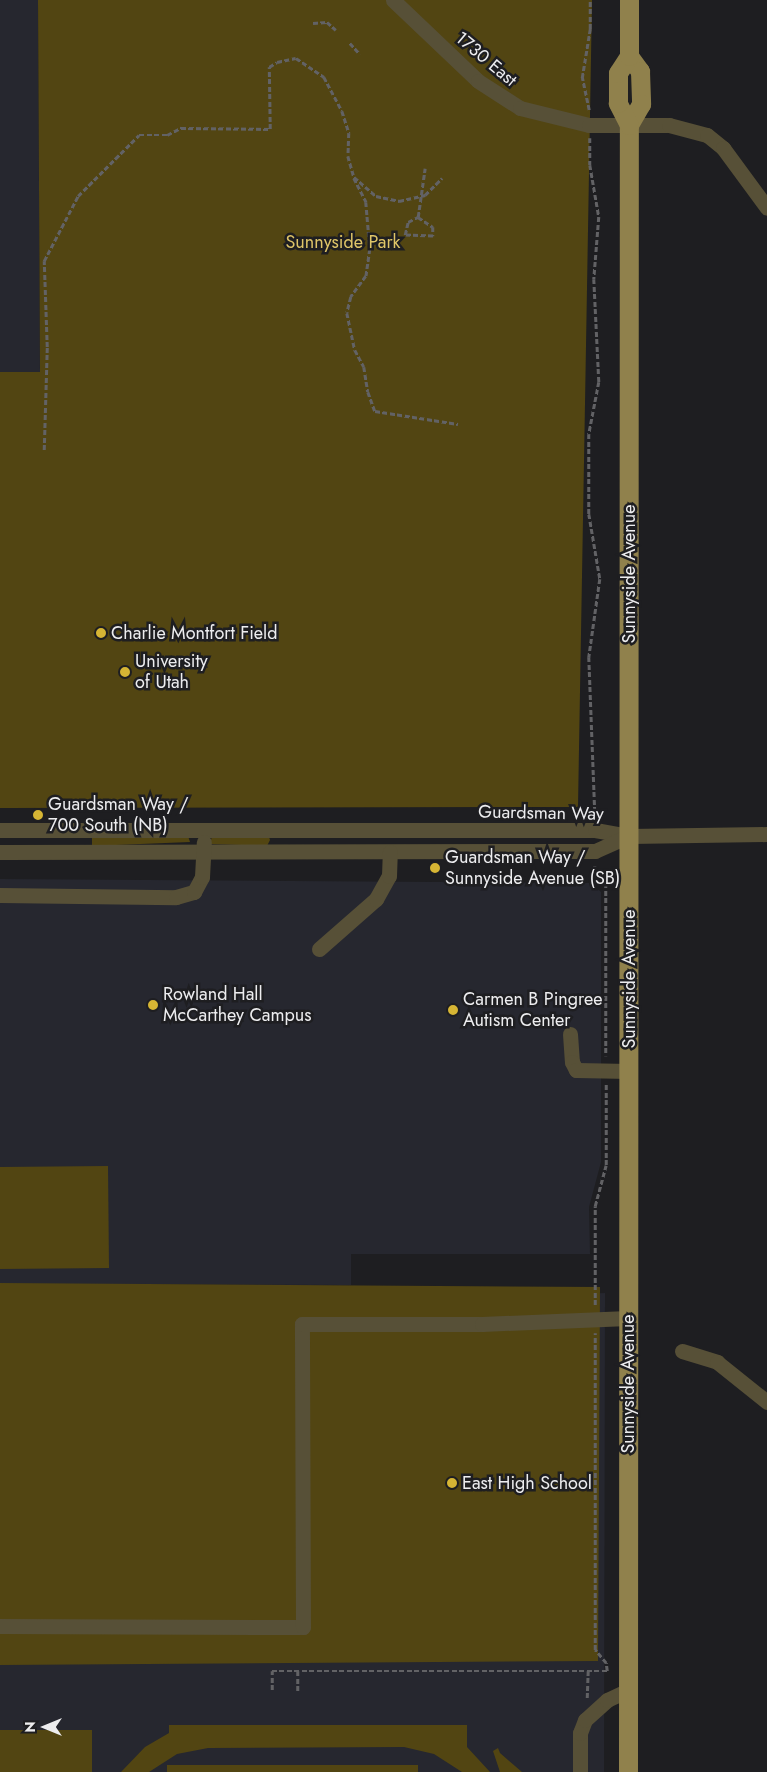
<!DOCTYPE html>
<style>
body{margin:0}
#map{position:relative;width:767px;height:1772px;overflow:hidden;background:#1e1e21;font-family:Jost,sans-serif}
div>[style]{position:absolute}
.built>*{inset:0;background:#26272f}
.green>*{inset:0;background:#524512}
.path>*{height:2.5px;margin-top:-1.25px;transform-origin:0;background:repeating-linear-gradient(90deg,#626265 0 5px,transparent 0 7.5px)}
.minor>*{height:15px;margin:-7.5px;padding:0 7.5px;transform-origin:7.5px;border-radius:7.5px;background:#575037}
.major>*{height:19px;margin:-9.5px;padding:0 9.5px;transform-origin:9.5px;border-radius:9.5px;background:#90814c}
.dots>*{width:14px;height:14px;translate:-50% -50%;box-sizing:border-box;border:2px solid #1e1e21;border-radius:50%}
span{translate:-50% -50%;white-space:nowrap;text-align:center;line-height:1.15;-webkit-text-stroke:5px #1e1e21;paint-order:stroke}
.street-label{font-size:18px;color:#ededef}
.park-label{font-size:18px;color:#dfc568}
.poi-label{font-size:18px;color:#ededef}
.left{translate:0 -50%;text-align:left}
.north{position:absolute;left:20px;top:1702px;width:50px;height:50px;-webkit-text-stroke:4px #1e1e21;paint-order:stroke;rotate:270deg;font-size:14px;font-weight:700;line-height:20px;text-align:center;color:#ededef}
.north::after{content:'';display:block;margin:auto;width:18px;height:22px;background:#ededef;clip-path:polygon(50% 0,100% 100%,50% 72%,0 100%)}
</style>
<div id="map">
<div class="built">
<i style="clip-path:polygon(0 0,38px 0,40px 372px,0 372px)"></i>
<i style="clip-path:polygon(0 879px,591px 883px,601px 892px,601px 1162px,589px 1207px,590px 1254px,351px 1254px,351px 1285px,0 1284px)"></i>
<i style="clip-path:polygon(605px 1293px,604px 1772px,0 1772px,0 1661px,299px 1305px)"></i>
</div>
<div class="green">
<i style="clip-path:polygon(38px 0,592px 0,578px 807px,0 808px,0 372px,40px 372px)"></i>
<i style="clip-path:polygon(92px 835px,188px 836px,190px 842px,92px 846px)"></i>
<i style="clip-path:polygon(212px 836px,269px 837px,270px 840px,267px 846px,210px 844px)"></i>
<i style="clip-path:polygon(108px 1166px,109px 1268px,0 1269px,0 1167px)"></i>
<i style="clip-path:polygon(0 1283px,600px 1287px,598px 1661px,0 1665px)"></i>
<i style="clip-path:polygon(169px 1725px,467px 1725px,467px 1747px,490px 1772px,462px 1772px,434px 1754px,404px 1747px,208px 1748px,177px 1754px,149px 1772px,121px 1772px,145px 1747px,169px 1733px)"></i>
<i style="clip-path:polygon(0 1730px,92px 1730px,92px 1772px,0 1772px)"></i>
<i style="clip-path:polygon(498px 1748px,500px 1753px,522px 1772px,500px 1772px,493px 1751px)"></i>
<i style="clip-path:polygon(167px 1765px,418px 1765px,418px 1772px,167px 1772px)"></i>
</div>
<div class="path">
<i style="left:313px;top:23px;width:14px;rotate:-4deg"></i>
<i style="left:327px;top:22px;width:12px;rotate:42deg"></i>
<i style="left:350px;top:43px;width:15px;rotate:48deg"></i>
<i style="left:589px;top:110px;width:33px;rotate:-102deg"></i>
<i style="left:582px;top:78px;width:50px;rotate:-80.7deg"></i>
<i style="left:590px;top:29px;width:29px;rotate:-90deg"></i>
<i style="left:590px;top:138px;width:27px;rotate:90deg"></i>
<i style="left:590px;top:165px;width:53px;rotate:80.2deg"></i>
<i style="left:599px;top:217px;width:62px;rotate:94.6deg"></i>
<i style="left:594px;top:279px;width:103px;rotate:87.2deg"></i>
<i style="left:599px;top:382px;width:53px;rotate:100.9deg"></i>
<i style="left:589px;top:434px;width:80px;rotate:90deg"></i>
<i style="left:589px;top:514px;width:66px;rotate:80.4deg"></i>
<i style="left:600px;top:579px;width:79px;rotate:98deg"></i>
<i style="left:589px;top:657px;width:159px;rotate:87.8deg"></i>
<i style="left:354px;top:178px;width:27px;rotate:63deg"></i>
<i style="left:366px;top:202px;width:47px;rotate:85.1deg"></i>
<i style="left:370px;top:249px;width:27px;rotate:98deg"></i>
<i style="left:366px;top:276px;width:26px;rotate:126deg"></i>
<i style="left:351px;top:297px;width:16px;rotate:104deg"></i>
<i style="left:347px;top:313px;width:38px;rotate:78deg"></i>
<i style="left:355px;top:350px;width:19px;rotate:62deg"></i>
<i style="left:364px;top:367px;width:25px;rotate:81deg"></i>
<i style="left:368px;top:392px;width:20px;rotate:70deg"></i>
<i style="left:375px;top:411px;width:84px;rotate:8.9deg"></i>
<i style="left:418px;top:217px;width:18px;rotate:34deg"></i>
<i style="left:433px;top:227px;width:9px;rotate:90deg"></i>
<i style="left:433px;top:236px;width:28px;rotate:-178deg"></i>
<i style="left:405px;top:235px;width:13px;rotate:-77deg"></i>
<i style="left:408px;top:222px;width:11px;rotate:-27deg"></i>
<i style="left:418px;top:217px;width:49px;rotate:-81.9deg"></i>
<i style="left:44px;top:450px;width:103px;rotate:-88.3deg"></i>
<i style="left:47px;top:347px;width:86px;rotate:-92deg"></i>
<i style="left:44px;top:261px;width:73px;rotate:-62.4deg"></i>
<i style="left:78px;top:196px;width:86px;rotate:-45deg"></i>
<i style="left:139px;top:135px;width:28px"></i>
<i style="left:167px;top:135px;width:16px;rotate:-27deg"></i>
<i style="left:181px;top:128px;width:89px;rotate:0.6deg"></i>
<i style="left:270px;top:129px;width:62px;rotate:-90.9deg"></i>
<i style="left:269px;top:67px;width:9px;rotate:-32deg"></i>
<i style="left:277px;top:62px;width:19px;rotate:-12deg"></i>
<i style="left:296px;top:58px;width:34px;rotate:34deg"></i>
<i style="left:324px;top:77px;width:38px;rotate:62deg"></i>
<i style="left:342px;top:111px;width:23px;rotate:72deg"></i>
<i style="left:349px;top:133px;width:23px;rotate:92deg"></i>
<i style="left:348px;top:156px;width:22px;rotate:74deg"></i>
<i style="left:354px;top:177px;width:29px;rotate:41deg"></i>
<i style="left:376px;top:196px;width:24px;rotate:12deg"></i>
<i style="left:399px;top:201px;width:27px;rotate:-13deg"></i>
<i style="left:425px;top:195px;width:24px;rotate:-45deg"></i>
<i style="left:595px;top:866px;width:10px;rotate:90deg"></i>
<i style="left:595px;top:876px;width:7px;rotate:8deg"></i>
<i style="left:602px;top:877px;width:7px;rotate:56deg"></i>
<i style="left:606px;top:883px;width:173px;rotate:90deg"></i>
<i style="left:595px;top:1305px;width:99px;rotate:-90deg"></i>
<i style="left:595px;top:1206px;width:42px;rotate:-75deg"></i>
<i style="left:606px;top:1165px;width:81px;rotate:-90deg"></i>
<i style="left:298px;top:1671px;width:20px;rotate:90deg"></i>
<i style="left:272px;top:1690px;width:19px;rotate:-90deg"></i>
<i style="left:272px;top:1671px;width:335px"></i>
<i style="left:607px;top:1671px;width:8px;rotate:-97deg"></i>
<i style="left:606px;top:1663px;width:17px;rotate:-130deg"></i>
<i style="left:595px;top:1650px;width:317px;rotate:-90deg"></i>
<i style="left:587px;top:1698px;width:27px;rotate:-88deg"></i>
</div>
<div class="minor">
<i style="left:393px;top:0;width:117px;rotate:43.6deg"></i>
<i style="left:478px;top:81px;width:50px;rotate:32.7deg"></i>
<i style="left:520px;top:108px;width:71px;rotate:13.8deg"></i>
<i style="left:589px;top:125px;width:80px"></i>
<i style="left:669px;top:125px;width:39px;rotate:15deg"></i>
<i style="left:707px;top:135px;width:21px;rotate:39deg"></i>
<i style="left:723px;top:148px;width:74px;rotate:53.7deg"></i>
<i style="left:0;top:830px;width:595px"></i>
<i style="left:595px;top:830px;width:35px;rotate:10deg"></i>
<i style="left:629px;top:836px;width:138px;rotate:-0.8deg"></i>
<i style="left:0;top:852px;width:595px;rotate:-0.1deg"></i>
<i style="left:595px;top:851px;width:37px;rotate:-24deg"></i>
<i style="left:0;top:895px;width:176px;rotate:0.7deg"></i>
<i style="left:176px;top:897px;width:19px;rotate:-16deg"></i>
<i style="left:194px;top:892px;width:17px;rotate:-62deg"></i>
<i style="left:202px;top:877px;width:35px;rotate:-87deg"></i>
<i style="left:319px;top:949px;width:76px;rotate:-41.3deg"></i>
<i style="left:376px;top:899px;width:26px;rotate:-61deg"></i>
<i style="left:389px;top:876px;width:24px;rotate:-88deg"></i>
<i style="left:570px;top:1034px;width:28px;rotate:86deg"></i>
<i style="left:572px;top:1062px;width:9px;rotate:63deg"></i>
<i style="left:576px;top:1070px;width:53px;rotate:1.1deg"></i>
<i style="left:682px;top:1351px;width:37px;rotate:17deg"></i>
<i style="left:717px;top:1362px;width:64px;rotate:38.7deg"></i>
<i style="left:0;top:1626px;width:303px;rotate:0.2deg"></i>
<i style="left:303px;top:1627px;width:303px;rotate:-90.2deg"></i>
<i style="left:302px;top:1324px;width:180px"></i>
<i style="left:482px;top:1324px;width:146px;rotate:-2.4deg"></i>
<i style="left:580px;top:1772px;width:39px;rotate:-90deg"></i>
<i style="left:580px;top:1733px;width:14px;rotate:-69deg"></i>
<i style="left:585px;top:1720px;width:30px;rotate:-42deg"></i>
<i style="left:607px;top:1700px;width:23px;rotate:-25deg"></i>
</div>
<div class="major">
<i style="left:629px;top:56px;width:19px;rotate:54deg"></i>
<i style="left:640px;top:71px;width:33px;rotate:88deg"></i>
<i style="left:641px;top:104px;width:24px;rotate:120deg"></i>
<i style="left:628px;top:1772px;width:1647px;rotate:-89.97deg"></i>
<i style="left:629px;top:125px;width:25px;rotate:-117deg"></i>
<i style="left:618px;top:103px;width:30px;rotate:-90deg"></i>
<i style="left:618px;top:73px;width:20px;rotate:-57deg"></i>
<i style="left:629px;top:56px;width:56px;rotate:-90deg"></i>
</div>
<div class="dots">
<i style="left:101px;top:633px;background:#d6b534"></i>
<i style="left:125px;top:672px;background:#d6b534"></i>
<i style="left:38px;top:815px;background:#d6b534"></i>
<i style="left:435px;top:868px;background:#d6b534"></i>
<i style="left:153px;top:1005px;background:#d6b534"></i>
<i style="left:453px;top:1010px;background:#d6b534"></i>
<i style="left:452px;top:1483px;background:#d6b534"></i>
</div>
<div class="street-label">
<span style="left:486px;top:59px;rotate:40deg">1730 East</span>
<span style="left:629px;top:574px;rotate:-90deg">Sunnyside Avenue</span>
<span style="left:541px;top:813px;rotate:1deg">Guardsman Way</span>
<span style="left:629px;top:979px;rotate:-90deg">Sunnyside Avenue</span>
<span style="left:628px;top:1384px;rotate:-90deg">Sunnyside Avenue</span>
</div>
<div class="park-label">
<span style="left:343px;top:242px">Sunnyside Park</span>
</div>
<div class="poi-label">
<span class="left" style="left:111px;top:633px">Charlie Montfort Field</span>
<span class="left" style="left:135px;top:672px">University<br>of Utah</span>
<span class="left" style="left:48px;top:815px">Guardsman Way /<br>700 South (NB)</span>
<span class="left" style="left:445px;top:868px">Guardsman Way /<br>Sunnyside Avenue (SB)</span>
<span class="left" style="left:163px;top:1005px">Rowland Hall<br>McCarthey Campus</span>
<span class="left" style="left:463px;top:1010px">Carmen B Pingree<br>Autism Center</span>
<span class="left" style="left:462px;top:1483px">East High School</span>
</div>
<div class="north">N</div>
</div>
